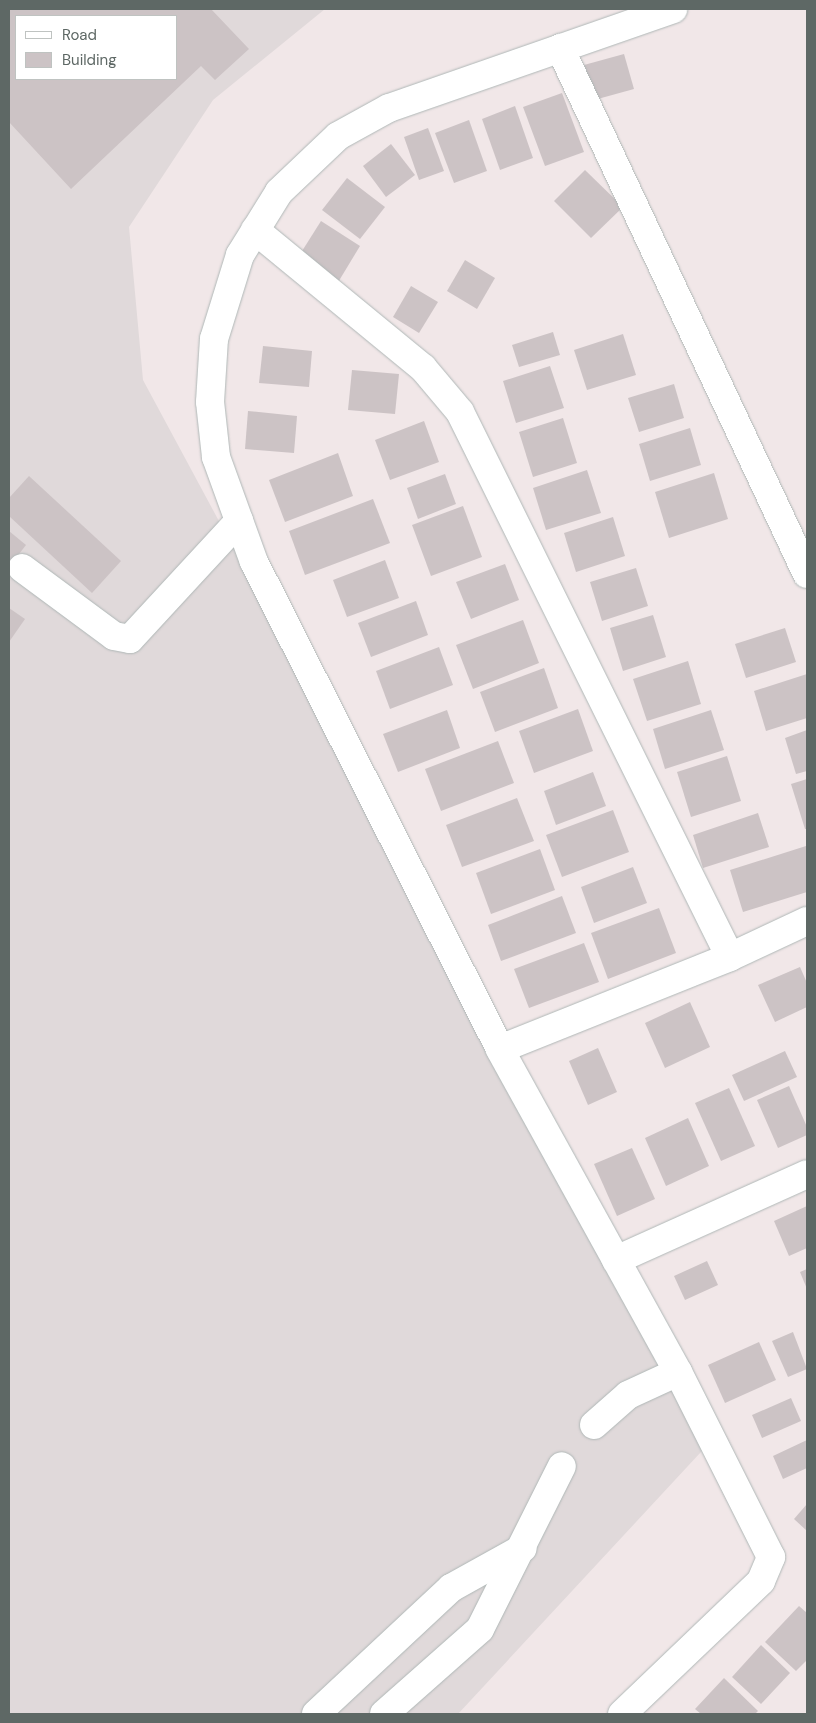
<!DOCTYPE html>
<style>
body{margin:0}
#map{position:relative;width:816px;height:1723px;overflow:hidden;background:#f1e7e8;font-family:"DM Sans",sans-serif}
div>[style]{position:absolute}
.industrial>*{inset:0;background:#e0d9da}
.building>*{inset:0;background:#ccc3c5}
.roads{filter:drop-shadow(0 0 1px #afb7b6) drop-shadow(0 0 1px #afb7b6)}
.minor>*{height:28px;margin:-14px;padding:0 14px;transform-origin:14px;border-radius:14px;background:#fff}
span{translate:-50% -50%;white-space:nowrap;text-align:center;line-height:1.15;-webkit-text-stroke:4px #fff;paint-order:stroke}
.frame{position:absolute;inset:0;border:10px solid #5e6865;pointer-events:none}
.legend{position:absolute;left:15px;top:15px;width:162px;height:65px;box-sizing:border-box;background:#fff;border:1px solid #bfc3c1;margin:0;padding:6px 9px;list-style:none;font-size:15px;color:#5e6865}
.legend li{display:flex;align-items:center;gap:10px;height:25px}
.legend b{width:25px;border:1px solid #bfc3c1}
</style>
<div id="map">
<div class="industrial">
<i style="clip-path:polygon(evenodd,9px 9px,325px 9px,213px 100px,129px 227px,143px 380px,713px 1439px,458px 1714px,9px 1714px,9px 9px,16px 16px,176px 16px,176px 79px,16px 79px,16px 16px)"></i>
</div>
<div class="building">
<i style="clip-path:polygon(evenodd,9px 9px,211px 9px,249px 49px,215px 80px,201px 66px,71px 189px,9px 122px,9px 9px,16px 16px,176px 16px,176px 79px,16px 79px,16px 16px)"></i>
<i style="clip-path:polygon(624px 54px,634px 89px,594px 100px,584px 65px)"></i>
<i style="clip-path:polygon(562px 93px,584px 152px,545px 166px,523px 107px)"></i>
<i style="clip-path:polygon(515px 106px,533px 158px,500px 170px,482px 119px)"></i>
<i style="clip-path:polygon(469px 120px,487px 171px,454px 183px,435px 133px)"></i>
<i style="clip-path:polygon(428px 128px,444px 171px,419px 180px,404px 137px)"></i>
<i style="clip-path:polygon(391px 144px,415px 175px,386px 197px,363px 166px)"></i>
<i style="clip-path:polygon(585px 170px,623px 207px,591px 238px,554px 201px)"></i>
<i style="clip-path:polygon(347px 178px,385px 207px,360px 239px,322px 210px)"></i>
<i style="clip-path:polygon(321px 221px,360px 246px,337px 284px,297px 259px)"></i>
<i style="clip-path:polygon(465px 260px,495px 278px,477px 309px,447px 291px)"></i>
<i style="clip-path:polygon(411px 286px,438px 302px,419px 333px,393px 317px)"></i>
<i style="clip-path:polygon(553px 332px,560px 355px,519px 367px,512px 345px)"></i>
<i style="clip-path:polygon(623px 334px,636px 375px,587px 390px,574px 350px)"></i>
<i style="clip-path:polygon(263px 346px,312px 351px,309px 387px,259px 383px)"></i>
<i style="clip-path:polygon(550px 366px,564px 408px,516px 423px,503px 381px)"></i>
<i style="clip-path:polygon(352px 370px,399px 374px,395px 414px,348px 410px)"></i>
<i style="clip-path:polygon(674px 384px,684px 418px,639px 432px,628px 398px)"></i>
<i style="clip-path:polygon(248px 411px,297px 416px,294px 453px,245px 449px)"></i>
<i style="clip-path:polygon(563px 418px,577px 463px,533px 477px,519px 432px)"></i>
<i style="clip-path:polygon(424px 421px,439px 462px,390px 480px,375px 440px)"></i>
<i style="clip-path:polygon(690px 428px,701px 465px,650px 481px,639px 444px)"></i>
<i style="clip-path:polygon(338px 453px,353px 496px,285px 522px,269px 480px)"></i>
<i style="clip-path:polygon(587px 470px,601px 513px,546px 530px,533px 488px)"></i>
<i style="clip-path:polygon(714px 473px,728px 519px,669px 538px,655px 492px)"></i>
<i style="clip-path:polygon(445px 474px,456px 504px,418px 519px,407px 488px)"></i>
<i style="clip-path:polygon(29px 476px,121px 561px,92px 593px,9px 516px,9px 498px)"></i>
<i style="clip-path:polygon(373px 499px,390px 543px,305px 575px,289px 531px)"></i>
<i style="clip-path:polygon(463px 506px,482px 557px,431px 576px,412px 525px)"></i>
<i style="clip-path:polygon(613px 517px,625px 556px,576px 572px,564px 533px)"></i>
<i style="clip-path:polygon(9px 531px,26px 545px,9px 567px)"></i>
<i style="clip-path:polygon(385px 560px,399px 598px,347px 617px,333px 580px)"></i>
<i style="clip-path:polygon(505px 564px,519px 600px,471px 619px,456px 582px)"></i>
<i style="clip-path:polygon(636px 568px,648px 606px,602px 621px,590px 582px)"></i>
<i style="clip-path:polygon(416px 601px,428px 635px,371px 657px,358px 623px)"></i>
<i style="clip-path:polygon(9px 608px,25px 619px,9px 642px)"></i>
<i style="clip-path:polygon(653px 615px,666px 657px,623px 671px,610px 628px)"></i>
<i style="clip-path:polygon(523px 620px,539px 663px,473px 689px,456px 645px)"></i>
<i style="clip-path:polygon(785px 628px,796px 662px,746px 678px,735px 644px)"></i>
<i style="clip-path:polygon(439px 647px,453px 685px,390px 709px,376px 671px)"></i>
<i style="clip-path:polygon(688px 661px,701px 704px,647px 721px,633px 679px)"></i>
<i style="clip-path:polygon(544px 668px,558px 708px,495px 732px,480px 692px)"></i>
<i style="clip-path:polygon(807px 674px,807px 718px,766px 731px,754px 691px)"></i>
<i style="clip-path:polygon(578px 709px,593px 751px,534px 773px,519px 731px)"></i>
<i style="clip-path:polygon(447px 710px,460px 748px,398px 772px,383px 734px)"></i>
<i style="clip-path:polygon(711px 710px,724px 750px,665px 769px,653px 729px)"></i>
<i style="clip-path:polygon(807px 730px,807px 771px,796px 774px,785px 738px)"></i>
<i style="clip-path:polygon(498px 741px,514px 783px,441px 811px,425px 769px)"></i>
<i style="clip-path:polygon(727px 756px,741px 801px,691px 817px,677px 772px)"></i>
<i style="clip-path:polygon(593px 772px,606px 806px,556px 825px,544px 791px)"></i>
<i style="clip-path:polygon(807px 779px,807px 829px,805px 829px,791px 784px)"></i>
<i style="clip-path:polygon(517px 798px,534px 841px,462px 867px,446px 825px)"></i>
<i style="clip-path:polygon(613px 810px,629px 852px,562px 877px,546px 835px)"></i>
<i style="clip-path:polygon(758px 813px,769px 847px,703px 868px,693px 835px)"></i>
<i style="clip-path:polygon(806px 846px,807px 892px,743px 912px,730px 870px)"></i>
<i style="clip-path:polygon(540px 849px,555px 890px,491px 914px,476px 873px)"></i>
<i style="clip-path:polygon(633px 867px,647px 903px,594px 923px,581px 887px)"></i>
<i style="clip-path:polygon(562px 896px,576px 933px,501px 961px,488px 925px)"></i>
<i style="clip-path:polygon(659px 908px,676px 953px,608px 979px,591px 933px)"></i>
<i style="clip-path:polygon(584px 943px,599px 982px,529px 1008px,514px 969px)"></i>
<i style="clip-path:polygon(800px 967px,807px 983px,807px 1007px,775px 1022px,758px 985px)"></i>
<i style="clip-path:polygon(690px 1002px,710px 1047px,665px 1068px,645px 1023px)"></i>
<i style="clip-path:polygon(598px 1048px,617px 1092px,588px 1105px,569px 1061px)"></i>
<i style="clip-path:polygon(785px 1051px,797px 1077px,744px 1101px,732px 1075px)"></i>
<i style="clip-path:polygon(789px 1086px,807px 1127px,807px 1135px,778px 1148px,757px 1100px)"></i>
<i style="clip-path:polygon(729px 1088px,755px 1146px,721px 1161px,695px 1103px)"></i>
<i style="clip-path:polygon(688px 1118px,709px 1166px,666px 1186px,645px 1138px)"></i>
<i style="clip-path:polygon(632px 1148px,655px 1199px,617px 1216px,594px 1164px)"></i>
<i style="clip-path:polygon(807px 1206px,807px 1248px,789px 1256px,774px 1221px)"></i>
<i style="clip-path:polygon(707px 1261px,718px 1285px,685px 1300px,674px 1276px)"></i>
<i style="clip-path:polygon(807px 1269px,807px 1289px,800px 1272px)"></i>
<i style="clip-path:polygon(793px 1332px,807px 1369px,788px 1377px,772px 1341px)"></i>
<i style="clip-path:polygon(759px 1342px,776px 1380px,725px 1403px,708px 1365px)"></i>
<i style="clip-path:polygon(791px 1398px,801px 1421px,762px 1438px,752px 1415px)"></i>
<i style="clip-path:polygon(807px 1440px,807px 1468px,783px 1479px,773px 1456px)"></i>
<i style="clip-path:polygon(807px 1504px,807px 1531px,794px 1519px)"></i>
<i style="clip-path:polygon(799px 1606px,807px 1613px,807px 1660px,796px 1671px,765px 1642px)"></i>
<i style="clip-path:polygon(761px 1645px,790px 1673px,761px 1704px,732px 1677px)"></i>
<i style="clip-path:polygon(724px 1678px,758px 1711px,755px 1714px,701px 1714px,695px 1709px)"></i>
</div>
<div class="roads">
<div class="minor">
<i style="left:560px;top:48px;width:581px;rotate:64.85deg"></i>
<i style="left:255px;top:230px;width:217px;rotate:39.4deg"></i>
<i style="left:423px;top:368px;width:57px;rotate:49.9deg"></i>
<i style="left:460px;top:412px;width:608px;rotate:63.65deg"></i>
<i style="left:22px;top:568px;width:114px;rotate:36.5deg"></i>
<i style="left:114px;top:636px;width:16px;rotate:11deg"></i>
<i style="left:130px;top:639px;width:161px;rotate:-47.3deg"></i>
<i style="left:500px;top:1049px;width:248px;rotate:-21.8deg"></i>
<i style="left:730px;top:957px;width:85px;rotate:-25.1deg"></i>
<i style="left:616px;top:1260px;width:209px;rotate:-24.2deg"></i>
<i style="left:594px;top:1425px;width:45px;rotate:-41.4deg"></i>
<i style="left:628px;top:1395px;width:55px;rotate:-24.7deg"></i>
<i style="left:316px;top:1714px;width:185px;rotate:-43deg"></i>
<i style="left:451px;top:1588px;width:82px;rotate:-29.1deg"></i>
<i style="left:384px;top:1714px;width:128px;rotate:-41.5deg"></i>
<i style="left:480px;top:1629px;width:182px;rotate:-63.3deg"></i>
<i style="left:622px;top:1714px;width:192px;rotate:-43.7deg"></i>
<i style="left:761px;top:1581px;width:26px;rotate:-67deg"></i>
<i style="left:771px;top:1557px;width:207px;rotate:-116.7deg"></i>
<i style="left:678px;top:1372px;width:369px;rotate:-118.9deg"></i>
<i style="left:500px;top:1049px;width:546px;rotate:-116.8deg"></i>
<i style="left:254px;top:562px;width:112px;rotate:-109.9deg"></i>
<i style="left:216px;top:457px;width:55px;rotate:-96.2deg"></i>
<i style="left:210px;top:402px;width:63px;rotate:-86.4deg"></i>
<i style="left:214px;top:339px;width:88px;rotate:-72.8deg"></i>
<i style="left:240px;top:255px;width:74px;rotate:-58.2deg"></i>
<i style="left:279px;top:192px;width:81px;rotate:-43.5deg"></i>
<i style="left:338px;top:136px;width:58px;rotate:-28.8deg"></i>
<i style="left:389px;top:108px;width:301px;rotate:-19.2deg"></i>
</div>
</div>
<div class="frame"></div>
<ul class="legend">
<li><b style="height:6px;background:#fff"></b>Road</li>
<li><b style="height:14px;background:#ccc3c5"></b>Building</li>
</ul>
</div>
